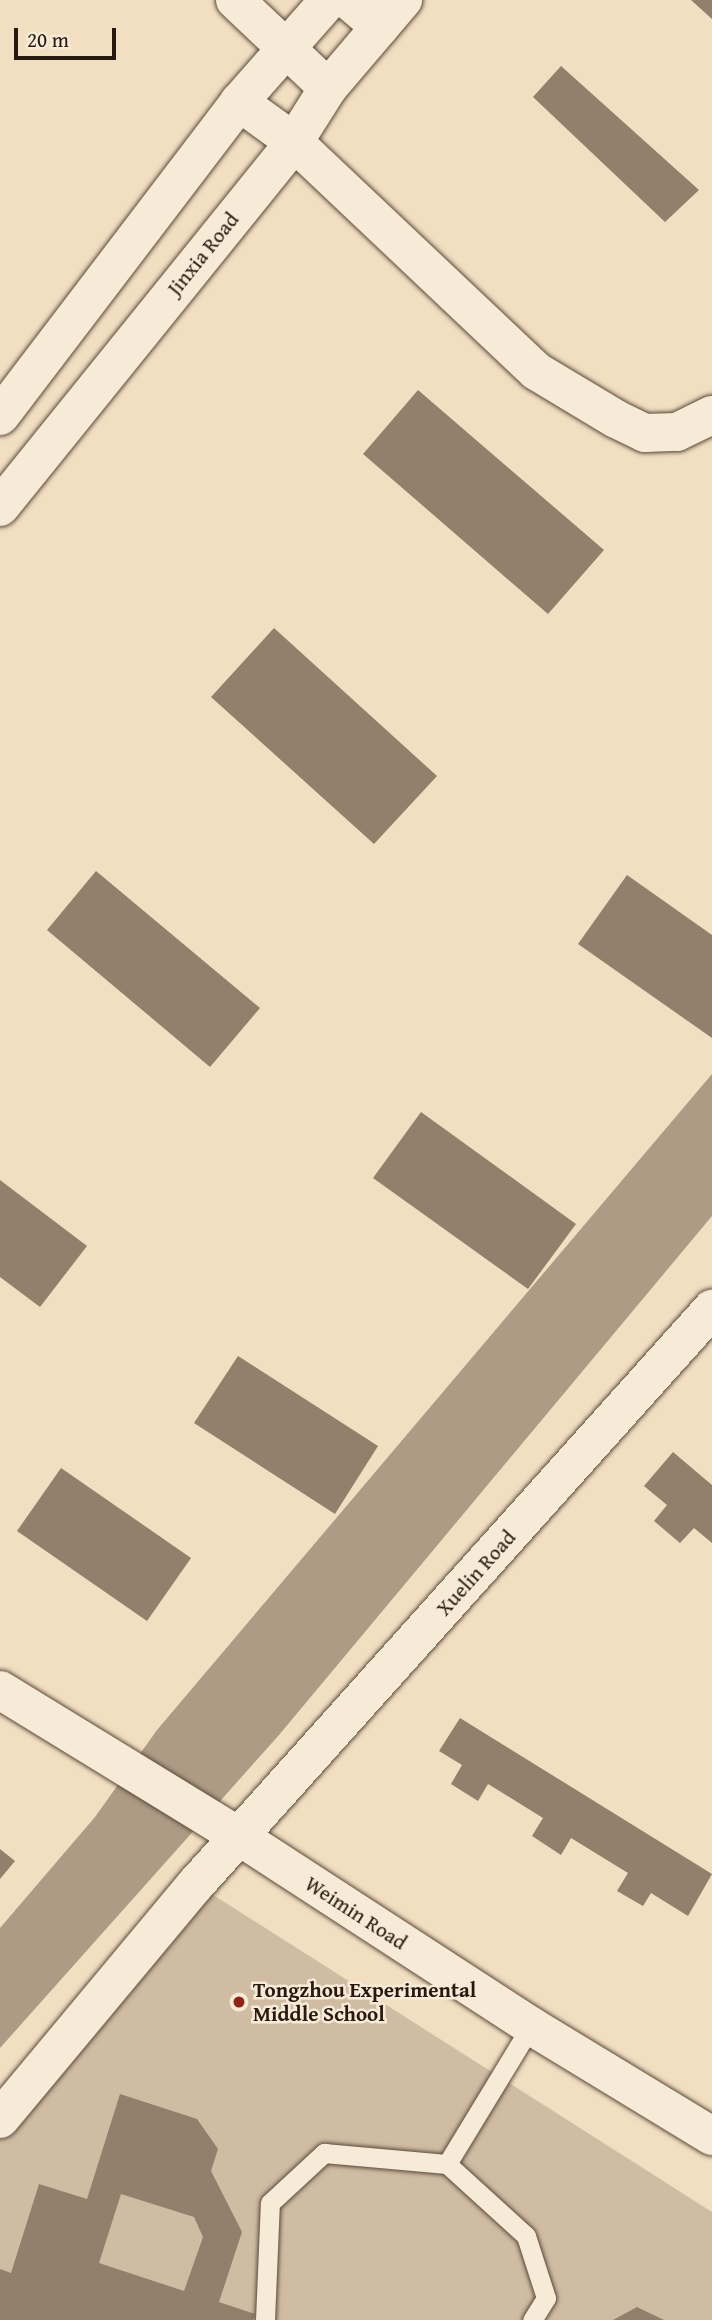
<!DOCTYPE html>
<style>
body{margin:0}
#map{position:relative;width:712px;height:2320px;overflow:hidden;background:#f2dec1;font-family:"Gentium Book Plus",serif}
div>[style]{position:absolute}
.green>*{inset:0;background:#d0bca3}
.water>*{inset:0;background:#ae9b85}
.building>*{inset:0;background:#927f6c}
.roads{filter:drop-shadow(0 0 2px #5b4a3c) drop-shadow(0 0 2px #5b4a3c)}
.service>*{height:19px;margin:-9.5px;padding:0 9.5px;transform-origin:9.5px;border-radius:9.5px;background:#f7ead7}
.minor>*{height:38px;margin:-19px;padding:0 19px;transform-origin:19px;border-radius:19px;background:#f7ead7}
.tertiary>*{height:38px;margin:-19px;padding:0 19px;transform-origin:19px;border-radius:19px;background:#f7ead7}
.secondary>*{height:38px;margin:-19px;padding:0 19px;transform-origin:19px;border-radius:19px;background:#f7ead7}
.dots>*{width:19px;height:19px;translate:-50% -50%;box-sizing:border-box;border:4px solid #f7ead7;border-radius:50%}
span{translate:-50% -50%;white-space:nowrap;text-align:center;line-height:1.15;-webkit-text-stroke:5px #f7ead7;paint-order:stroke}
.street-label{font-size:21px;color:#291810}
.poi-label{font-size:21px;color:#291810;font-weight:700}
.left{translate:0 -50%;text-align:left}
.scale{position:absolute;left:14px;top:28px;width:102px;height:32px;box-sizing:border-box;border:4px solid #291810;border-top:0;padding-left:9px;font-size:21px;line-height:24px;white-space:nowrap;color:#291810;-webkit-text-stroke:5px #f7ead7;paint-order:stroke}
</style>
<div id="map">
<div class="green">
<i style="clip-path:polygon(196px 1884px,712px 2212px,712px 2320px,0 2320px,0 2119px)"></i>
</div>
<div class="water">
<i style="clip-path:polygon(712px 1074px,712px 1216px,279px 1735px,0 2048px,0 1928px,95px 1817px,157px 1730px)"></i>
</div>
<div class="building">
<i style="clip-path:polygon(691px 0,712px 0,712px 19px)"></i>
<i style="clip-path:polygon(561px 66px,699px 190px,665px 222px,533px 97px)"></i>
<i style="clip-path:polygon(418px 390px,604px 550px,548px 614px,363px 454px)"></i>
<i style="clip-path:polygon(274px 628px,437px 776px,374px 844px,211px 697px)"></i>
<i style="clip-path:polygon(96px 871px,260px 1008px,210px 1067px,47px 930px)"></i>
<i style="clip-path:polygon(627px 875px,712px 935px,712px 1038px,578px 944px)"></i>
<i style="clip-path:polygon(421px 1112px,576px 1224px,528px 1289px,373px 1178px)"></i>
<i style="clip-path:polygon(0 1180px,87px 1246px,40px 1307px,0 1277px)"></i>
<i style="clip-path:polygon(238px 1356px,378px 1446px,335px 1514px,194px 1423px)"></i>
<i style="clip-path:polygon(673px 1452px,712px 1485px,712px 1543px,694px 1528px,680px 1543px,654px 1521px,667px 1505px,644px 1486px)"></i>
<i style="clip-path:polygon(61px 1468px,191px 1558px,147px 1621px,17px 1531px)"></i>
<i style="clip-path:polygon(460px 1718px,712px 1874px,688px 1916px,651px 1893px,643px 1906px,617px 1891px,628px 1873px,571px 1838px,561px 1855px,532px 1836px,543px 1818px,488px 1784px,478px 1801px,451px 1784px,462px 1765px,439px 1751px)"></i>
<i style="clip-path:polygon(0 1849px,15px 1861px,0 1879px)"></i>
<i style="clip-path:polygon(evenodd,120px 2094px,197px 2119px,218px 2149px,211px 2171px,242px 2232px,219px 2302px,255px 2314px,253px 2320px,0 2320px,0 2269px,11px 2273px,39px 2184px,87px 2199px,120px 2094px,121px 2194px,194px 2217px,203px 2237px,184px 2291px,99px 2263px,121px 2194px)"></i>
<i style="clip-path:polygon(637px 2307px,664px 2320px,613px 2320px)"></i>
</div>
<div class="roads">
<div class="service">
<i style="left:447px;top:2164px;width:162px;rotate:-58.7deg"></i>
<i style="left:265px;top:2320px;width:117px;rotate:-87.6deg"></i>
<i style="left:270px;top:2203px;width:74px;rotate:-42.8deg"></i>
<i style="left:324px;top:2153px;width:123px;rotate:5.1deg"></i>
<i style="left:447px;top:2164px;width:107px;rotate:42.3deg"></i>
<i style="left:526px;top:2236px;width:65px;rotate:72.1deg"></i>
<i style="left:546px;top:2298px;width:26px;rotate:122deg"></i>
</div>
<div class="minor">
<i style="left:239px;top:102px;width:68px;rotate:36deg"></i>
<i style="left:294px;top:142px;width:333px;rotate:43.4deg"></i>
<i style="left:536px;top:371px;width:93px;rotate:31deg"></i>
<i style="left:616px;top:419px;width:32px;rotate:26deg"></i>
<i style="left:645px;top:433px;width:32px;rotate:-2deg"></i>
<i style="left:677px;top:432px;width:39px;rotate:-26deg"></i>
<i style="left:0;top:2119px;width:306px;rotate:-50.2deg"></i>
<i style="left:196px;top:1884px;width:773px;rotate:-48.1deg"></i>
</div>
<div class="tertiary">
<i style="left:235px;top:0;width:128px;rotate:43.4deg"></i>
<i style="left:348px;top:0;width:42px;rotate:40.2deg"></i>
<i style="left:0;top:1690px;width:281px;rotate:31.5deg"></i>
<i style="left:240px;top:1837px;width:347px;rotate:33deg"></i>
<i style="left:531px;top:2026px;width:212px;rotate:31.3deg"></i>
</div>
<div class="secondary">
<i style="left:0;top:416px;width:395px;rotate:-52.7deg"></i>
<i style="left:239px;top:102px;width:136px;rotate:-48.6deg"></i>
<i style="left:0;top:507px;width:469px;rotate:-51.1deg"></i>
<i style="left:294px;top:142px;width:64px;rotate:-57.8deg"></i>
<i style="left:328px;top:88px;width:116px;rotate:-49.6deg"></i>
</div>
</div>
<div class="dots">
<i style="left:239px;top:2002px;background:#8f2418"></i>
</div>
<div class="street-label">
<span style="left:203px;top:254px;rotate:-51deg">Jinxia Road</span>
<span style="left:476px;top:1573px;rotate:-48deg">Xuelin Road</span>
<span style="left:356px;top:1913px;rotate:33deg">Weimin Road</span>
</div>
<div class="poi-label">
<span class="left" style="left:253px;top:2002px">Tongzhou Experimental<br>Middle School</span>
</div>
<div class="scale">20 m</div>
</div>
